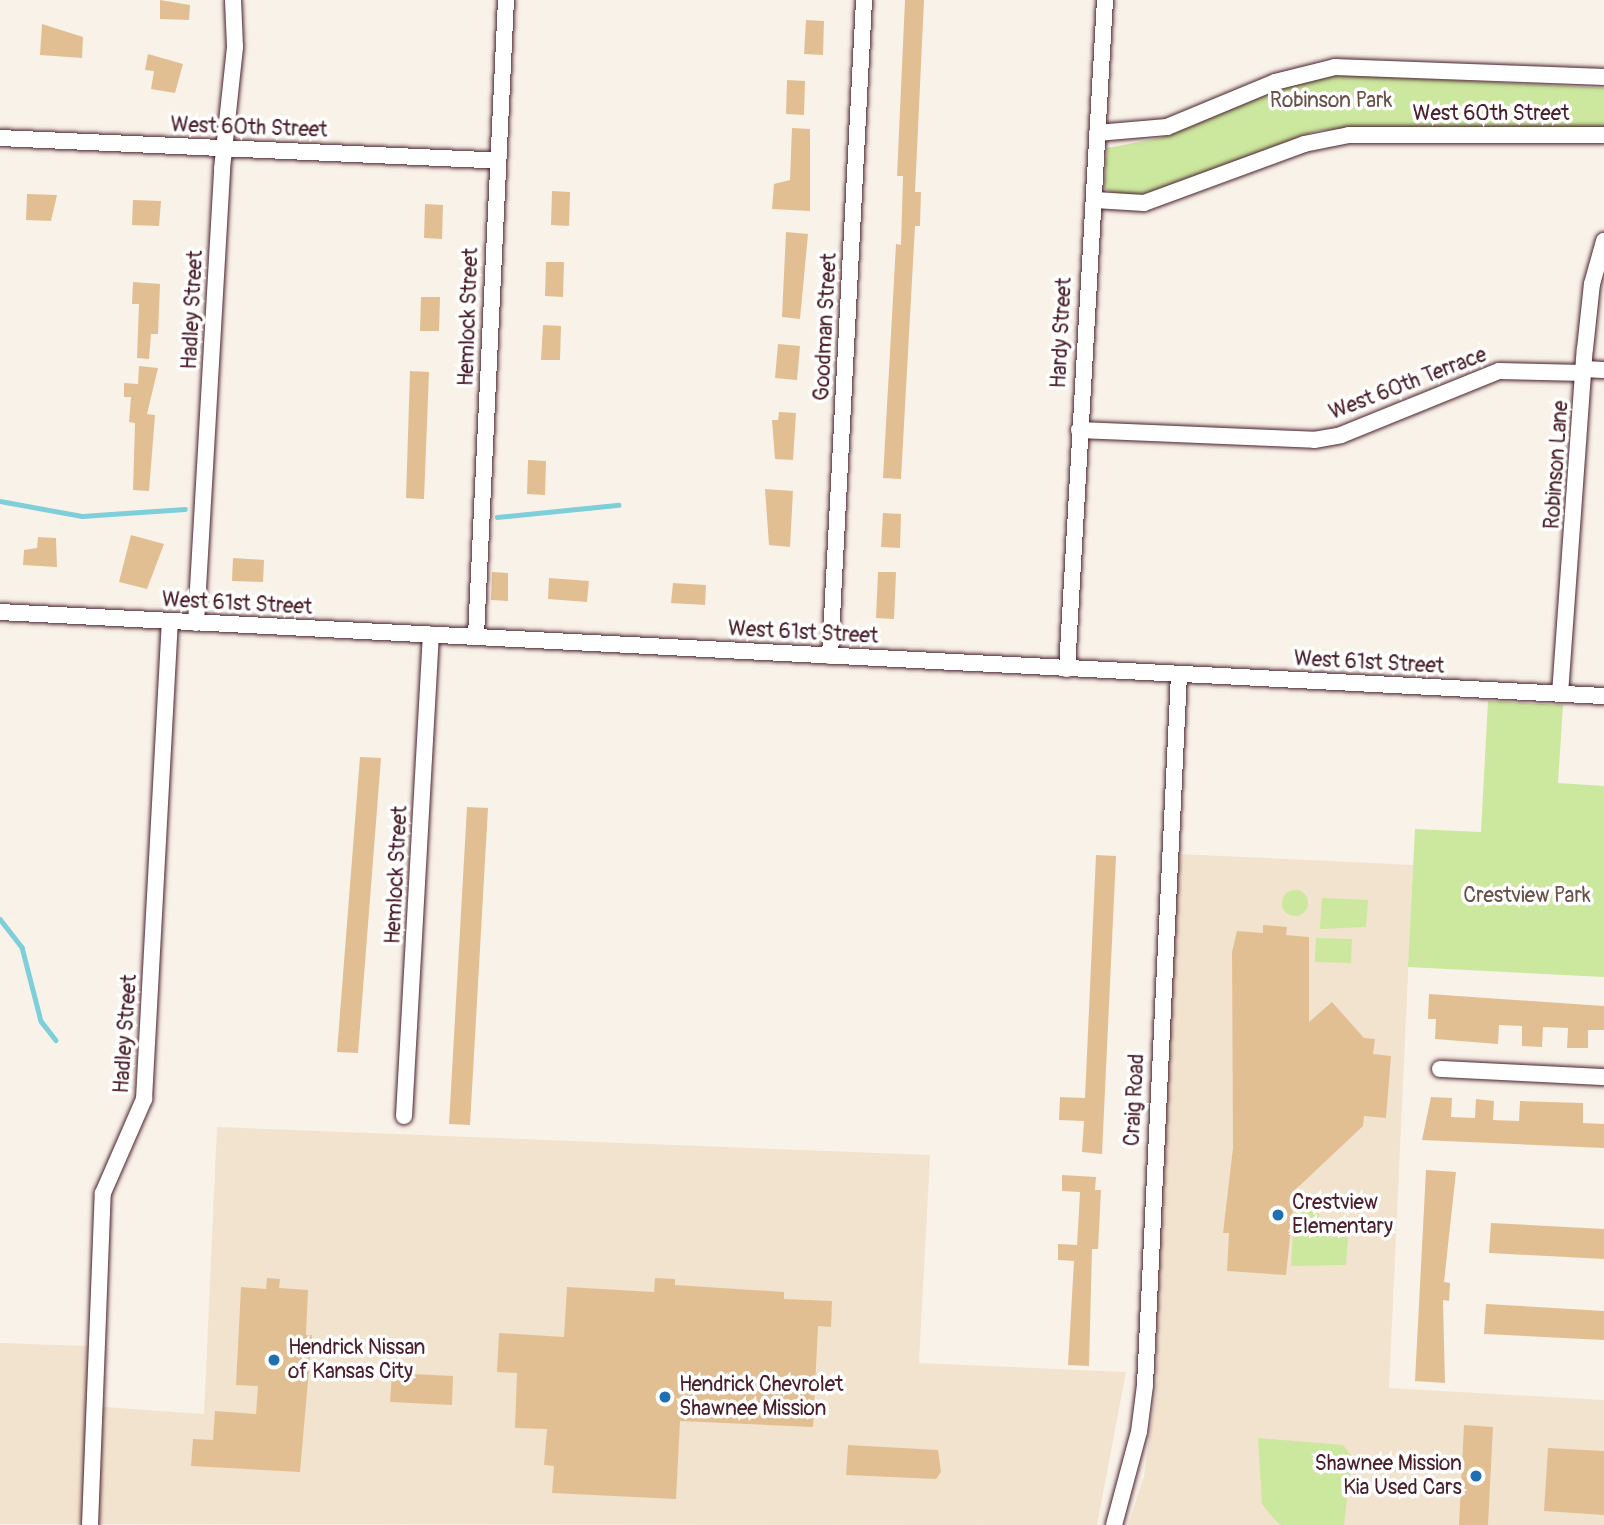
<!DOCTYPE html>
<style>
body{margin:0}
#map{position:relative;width:1604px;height:1525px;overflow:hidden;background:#f9f2e9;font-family:Pangolin,sans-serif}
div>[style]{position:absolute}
.built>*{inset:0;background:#f2e3cf}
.green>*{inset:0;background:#cce79e}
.round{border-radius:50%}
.stream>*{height:4.5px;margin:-2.25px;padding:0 2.25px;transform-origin:2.25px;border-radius:2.25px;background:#7fcfdb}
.building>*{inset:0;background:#e2bf93}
.roads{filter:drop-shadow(0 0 2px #4a1f2b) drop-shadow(0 0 2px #4a1f2b)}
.minor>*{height:16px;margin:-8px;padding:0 8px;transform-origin:8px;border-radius:8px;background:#fff}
.dots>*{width:19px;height:19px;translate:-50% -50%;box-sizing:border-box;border:4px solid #fff;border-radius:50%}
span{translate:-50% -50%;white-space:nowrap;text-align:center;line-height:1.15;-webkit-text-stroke:7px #fff;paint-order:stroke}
.park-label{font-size:21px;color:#6a5148}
.street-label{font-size:21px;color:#4a1f2b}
.poi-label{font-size:21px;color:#4a1f2b}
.left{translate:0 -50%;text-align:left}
.right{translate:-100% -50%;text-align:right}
</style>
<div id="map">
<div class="built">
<i style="clip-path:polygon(1179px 854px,1413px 865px,1389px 1388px,1604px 1400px,1604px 1525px,1128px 1525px,1144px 1476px,1157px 1384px,1157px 1270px)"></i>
<i style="clip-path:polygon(217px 1127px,930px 1155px,919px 1363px,1126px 1372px,1097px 1525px,0 1524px,0 1343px,89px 1346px,90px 1406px,204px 1414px)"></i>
</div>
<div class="green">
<i style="clip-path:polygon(1333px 74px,1604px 88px,1604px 127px,1318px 130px,1148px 193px,1119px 196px,1104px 188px,1107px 148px,1160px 138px,1307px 78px)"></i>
<i style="clip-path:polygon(1488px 701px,1563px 705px,1558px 783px,1604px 786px,1604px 977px,1408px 967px,1415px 829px,1481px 832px)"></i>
<i class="round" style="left:1282px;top:890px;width:26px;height:26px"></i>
<i style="clip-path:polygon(1322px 898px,1368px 900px,1366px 927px,1320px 929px)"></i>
<i style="clip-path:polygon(1316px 938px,1352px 939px,1351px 963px,1315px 962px)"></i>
<i style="clip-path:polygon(1295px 1198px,1318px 1200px,1320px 1236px,1348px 1237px,1346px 1265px,1291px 1266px)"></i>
<i style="clip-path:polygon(1258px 1438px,1343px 1445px,1352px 1457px,1344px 1525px,1281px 1525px,1274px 1519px,1262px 1504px)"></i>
</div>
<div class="stream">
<i style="left:0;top:501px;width:83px;rotate:10.4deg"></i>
<i style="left:82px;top:516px;width:103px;rotate:-3.9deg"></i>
<i style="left:497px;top:517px;width:122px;rotate:-5.7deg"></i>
<i style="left:0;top:919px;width:36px;rotate:52deg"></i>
<i style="left:22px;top:947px;width:76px;rotate:75.6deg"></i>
<i style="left:41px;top:1021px;width:24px;rotate:52deg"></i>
</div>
<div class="building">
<i style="clip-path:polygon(160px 0,190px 5px,189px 20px,160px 19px)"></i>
<i style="clip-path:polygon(905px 0,924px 0,915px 192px,921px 192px,920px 226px,915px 226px,901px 479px,883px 478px,896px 244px,901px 245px,903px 176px,897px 176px)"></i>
<i style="clip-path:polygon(806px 20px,824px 21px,823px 55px,804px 54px)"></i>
<i style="clip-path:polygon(42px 24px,83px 37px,82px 58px,40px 55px)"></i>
<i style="clip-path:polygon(148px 54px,183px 64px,175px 93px,151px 89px,154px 71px,145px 70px)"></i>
<i style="clip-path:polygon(787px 80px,805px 81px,804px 115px,786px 114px)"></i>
<i style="clip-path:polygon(792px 128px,810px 129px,810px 211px,772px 209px,774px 184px,790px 180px)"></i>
<i style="clip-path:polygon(552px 191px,570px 192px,569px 226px,551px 225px)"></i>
<i style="clip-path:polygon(27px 194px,57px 195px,51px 221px,26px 220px)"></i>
<i style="clip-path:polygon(133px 200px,161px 201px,159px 226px,132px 225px)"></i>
<i style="clip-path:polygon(425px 204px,443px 205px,442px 239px,424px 238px)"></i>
<i style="clip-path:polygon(786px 232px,808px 234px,800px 319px,782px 317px)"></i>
<i style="clip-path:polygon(546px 262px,564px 262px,563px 297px,545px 296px)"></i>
<i style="clip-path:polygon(133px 282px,160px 284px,158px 334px,151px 334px,149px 359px,137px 358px,139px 304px,132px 304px)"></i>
<i style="clip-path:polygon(421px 297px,440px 297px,439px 331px,420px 331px)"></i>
<i style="clip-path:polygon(543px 325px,561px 326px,560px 360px,541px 360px)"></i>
<i style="clip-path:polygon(778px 344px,800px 346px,797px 380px,775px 378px)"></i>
<i style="clip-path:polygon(139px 366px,158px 368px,147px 414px,155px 415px,149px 491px,133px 490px,135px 423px,129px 422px,131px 397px,124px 397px,124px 383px,138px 384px)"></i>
<i style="clip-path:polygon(410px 371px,429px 372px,424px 499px,406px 498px)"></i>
<i style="clip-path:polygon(779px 412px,796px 413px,793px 460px,775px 459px,772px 420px,778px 420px)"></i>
<i style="clip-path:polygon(528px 460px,546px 461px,545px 495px,527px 494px)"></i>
<i style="clip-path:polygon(765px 489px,793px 491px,790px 547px,769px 545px)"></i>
<i style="clip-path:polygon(883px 513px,901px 514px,900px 548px,881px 547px)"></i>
<i style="clip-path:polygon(131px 535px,164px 544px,147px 589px,119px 582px)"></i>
<i style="clip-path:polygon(38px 537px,56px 538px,57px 567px,23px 565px,24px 550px,37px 548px)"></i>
<i style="clip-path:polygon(233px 558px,264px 560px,263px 582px,232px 581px)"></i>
<i style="clip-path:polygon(492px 572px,508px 573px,508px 601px,491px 600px)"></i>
<i style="clip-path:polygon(878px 572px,896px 572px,894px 619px,876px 618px)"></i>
<i style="clip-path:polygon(549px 578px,589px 581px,587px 602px,548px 599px)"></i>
<i style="clip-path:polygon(673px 583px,706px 585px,705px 605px,671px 603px)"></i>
<i style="clip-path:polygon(360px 757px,381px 758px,358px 1053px,337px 1052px)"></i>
<i style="clip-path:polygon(467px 807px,488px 808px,470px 1125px,449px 1124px)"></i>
<i style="clip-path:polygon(1096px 855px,1116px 856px,1102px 1154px,1082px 1152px,1084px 1121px,1059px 1120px,1060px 1097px,1085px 1098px)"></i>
<i style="clip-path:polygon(1263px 925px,1287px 927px,1286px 935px,1309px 937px,1309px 1022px,1332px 1002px,1364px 1038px,1375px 1039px,1373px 1054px,1391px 1056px,1386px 1118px,1364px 1116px,1363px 1126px,1295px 1190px,1286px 1275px,1227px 1271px,1229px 1233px,1223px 1233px,1233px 1148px,1232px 952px,1237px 931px,1263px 933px)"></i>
<i style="clip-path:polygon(1429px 994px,1604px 1006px,1604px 1030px,1588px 1030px,1588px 1048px,1567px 1048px,1568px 1028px,1543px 1027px,1542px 1047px,1522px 1046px,1522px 1026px,1499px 1025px,1498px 1044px,1435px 1039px,1436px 1019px,1428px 1019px)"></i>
<i style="clip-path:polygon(1431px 1097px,1452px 1098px,1451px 1117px,1475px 1118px,1476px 1099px,1494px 1101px,1493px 1120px,1519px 1121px,1520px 1101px,1583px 1103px,1583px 1123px,1604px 1124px,1604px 1148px,1422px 1140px)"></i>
<i style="clip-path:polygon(1426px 1170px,1456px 1172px,1444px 1282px,1450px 1283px,1449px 1301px,1443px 1300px,1445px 1383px,1415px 1381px)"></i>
<i style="clip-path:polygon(1062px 1175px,1096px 1177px,1095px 1190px,1101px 1190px,1098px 1249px,1092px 1249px,1089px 1366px,1068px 1365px,1074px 1261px,1058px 1260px,1058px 1244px,1077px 1245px,1080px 1192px,1062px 1191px)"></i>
<i style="clip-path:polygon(1491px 1223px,1604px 1229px,1604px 1259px,1489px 1253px)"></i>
<i style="clip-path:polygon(267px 1278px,280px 1279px,279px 1288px,308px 1290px,306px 1335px,312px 1335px,300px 1472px,191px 1466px,193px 1439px,213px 1440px,215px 1411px,256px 1414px,258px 1386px,236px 1385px,241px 1287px,266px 1289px)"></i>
<i style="clip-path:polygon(655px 1278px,675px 1279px,675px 1285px,784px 1292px,784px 1299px,832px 1301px,831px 1327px,818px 1326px,813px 1427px,680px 1421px,676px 1499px,552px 1493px,554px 1466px,544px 1465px,547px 1429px,515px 1428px,517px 1373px,497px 1372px,499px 1333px,564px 1337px,567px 1287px,654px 1292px)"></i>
<i style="clip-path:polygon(1486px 1304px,1604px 1311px,1604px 1340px,1484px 1334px)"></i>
<i style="clip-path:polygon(392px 1373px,453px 1376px,452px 1405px,390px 1402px)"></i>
<i style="clip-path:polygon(1464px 1425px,1493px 1427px,1488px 1525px,1459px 1525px)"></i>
<i style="clip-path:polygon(848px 1445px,938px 1450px,941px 1472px,936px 1479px,846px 1475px)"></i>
<i style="clip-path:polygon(1548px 1448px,1604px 1451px,1604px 1515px,1544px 1511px)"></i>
</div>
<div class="roads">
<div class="minor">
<i style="left:1097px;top:133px;width:70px;rotate:-4.9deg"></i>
<i style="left:1167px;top:127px;width:117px;rotate:-22.6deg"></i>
<i style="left:1275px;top:82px;width:62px;rotate:-14deg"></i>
<i style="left:1335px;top:67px;width:269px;rotate:2.1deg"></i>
<i style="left:0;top:138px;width:498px;rotate:2.6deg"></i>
<i style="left:1095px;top:200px;width:49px;rotate:3.5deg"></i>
<i style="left:1144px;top:203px;width:171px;rotate:-20.2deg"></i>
<i style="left:1304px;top:144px;width:46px;rotate:-11.3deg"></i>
<i style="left:1349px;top:135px;width:255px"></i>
<i style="left:1584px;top:369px;width:20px;rotate:3deg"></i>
<i style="left:1079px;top:430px;width:235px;rotate:2.4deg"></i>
<i style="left:1314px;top:440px;width:27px;rotate:-10deg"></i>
<i style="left:1341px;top:435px;width:170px;rotate:-22.1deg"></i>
<i style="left:1499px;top:371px;width:85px;rotate:1.3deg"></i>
<i style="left:0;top:612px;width:1606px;rotate:3deg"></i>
<i style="left:196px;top:623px;width:455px;rotate:-86.7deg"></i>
<i style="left:222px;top:169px;width:123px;rotate:-83.9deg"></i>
<i style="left:235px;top:47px;width:47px;rotate:-92.4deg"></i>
<i style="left:476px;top:636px;width:637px;rotate:-87.3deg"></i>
<i style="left:830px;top:656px;width:657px;rotate:-87.03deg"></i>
<i style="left:1067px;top:669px;width:670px;rotate:-86.75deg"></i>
<i style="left:1560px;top:694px;width:346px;rotate:-85.9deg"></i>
<i style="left:1585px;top:349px;width:65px;rotate:-83.9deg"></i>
<i style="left:1592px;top:284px;width:45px;rotate:-74.4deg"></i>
<i style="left:1440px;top:1069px;width:164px;rotate:2.8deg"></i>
<i style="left:404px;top:1116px;width:482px;rotate:-86.8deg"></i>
<i style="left:90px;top:1525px;width:332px;rotate:-87.8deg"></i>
<i style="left:103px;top:1193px;width:103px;rotate:-66.4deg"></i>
<i style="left:144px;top:1099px;width:478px;rotate:-86.9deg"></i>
<i style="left:1114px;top:1525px;width:96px;rotate:-75deg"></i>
<i style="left:1139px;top:1432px;width:47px;rotate:-82.7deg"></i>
<i style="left:1145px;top:1385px;width:712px;rotate:-87.26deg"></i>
</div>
</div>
<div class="dots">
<i style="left:1278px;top:1215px;background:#1f6fb2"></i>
<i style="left:274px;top:1360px;background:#1f6fb2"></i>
<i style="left:665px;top:1397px;background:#1f6fb2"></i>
<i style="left:1476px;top:1476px;background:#1f6fb2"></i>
</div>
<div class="park-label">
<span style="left:1331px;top:101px">Robinson Park</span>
<span style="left:1527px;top:896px">Crestview Park</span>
</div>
<div class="street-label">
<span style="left:1491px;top:114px">West 60th Street</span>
<span style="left:249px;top:128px;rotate:2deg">West 60th Street</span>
<span style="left:193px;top:310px;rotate:-87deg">Hadley Street</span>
<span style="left:469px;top:317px;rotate:-88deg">Hemlock Street</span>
<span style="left:826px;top:327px;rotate:-87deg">Goodman Street</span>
<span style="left:1062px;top:333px;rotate:-87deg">Hardy Street</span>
<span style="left:1408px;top:384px;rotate:-21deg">West 60th Terrace</span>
<span style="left:1557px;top:465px;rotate:-86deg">Robinson Lane</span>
<span style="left:237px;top:604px;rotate:3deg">West 61st Street</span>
<span style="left:803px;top:633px;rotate:3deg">West 61st Street</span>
<span style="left:1369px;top:663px;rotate:3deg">West 61st Street</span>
<span style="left:397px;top:875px;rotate:-87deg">Hemlock Street</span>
<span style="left:126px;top:1034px;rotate:-86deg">Hadley Street</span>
<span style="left:1135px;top:1100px;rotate:-87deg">Craig Road</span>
</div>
<div class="poi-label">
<span class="left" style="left:1292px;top:1215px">Crestview<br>Elementary</span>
<span class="left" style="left:288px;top:1360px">Hendrick Nissan<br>of Kansas City</span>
<span class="left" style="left:679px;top:1397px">Hendrick Chevrolet<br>Shawnee Mission</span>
<span class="right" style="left:1462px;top:1476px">Shawnee Mission<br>Kia Used Cars</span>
</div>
</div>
